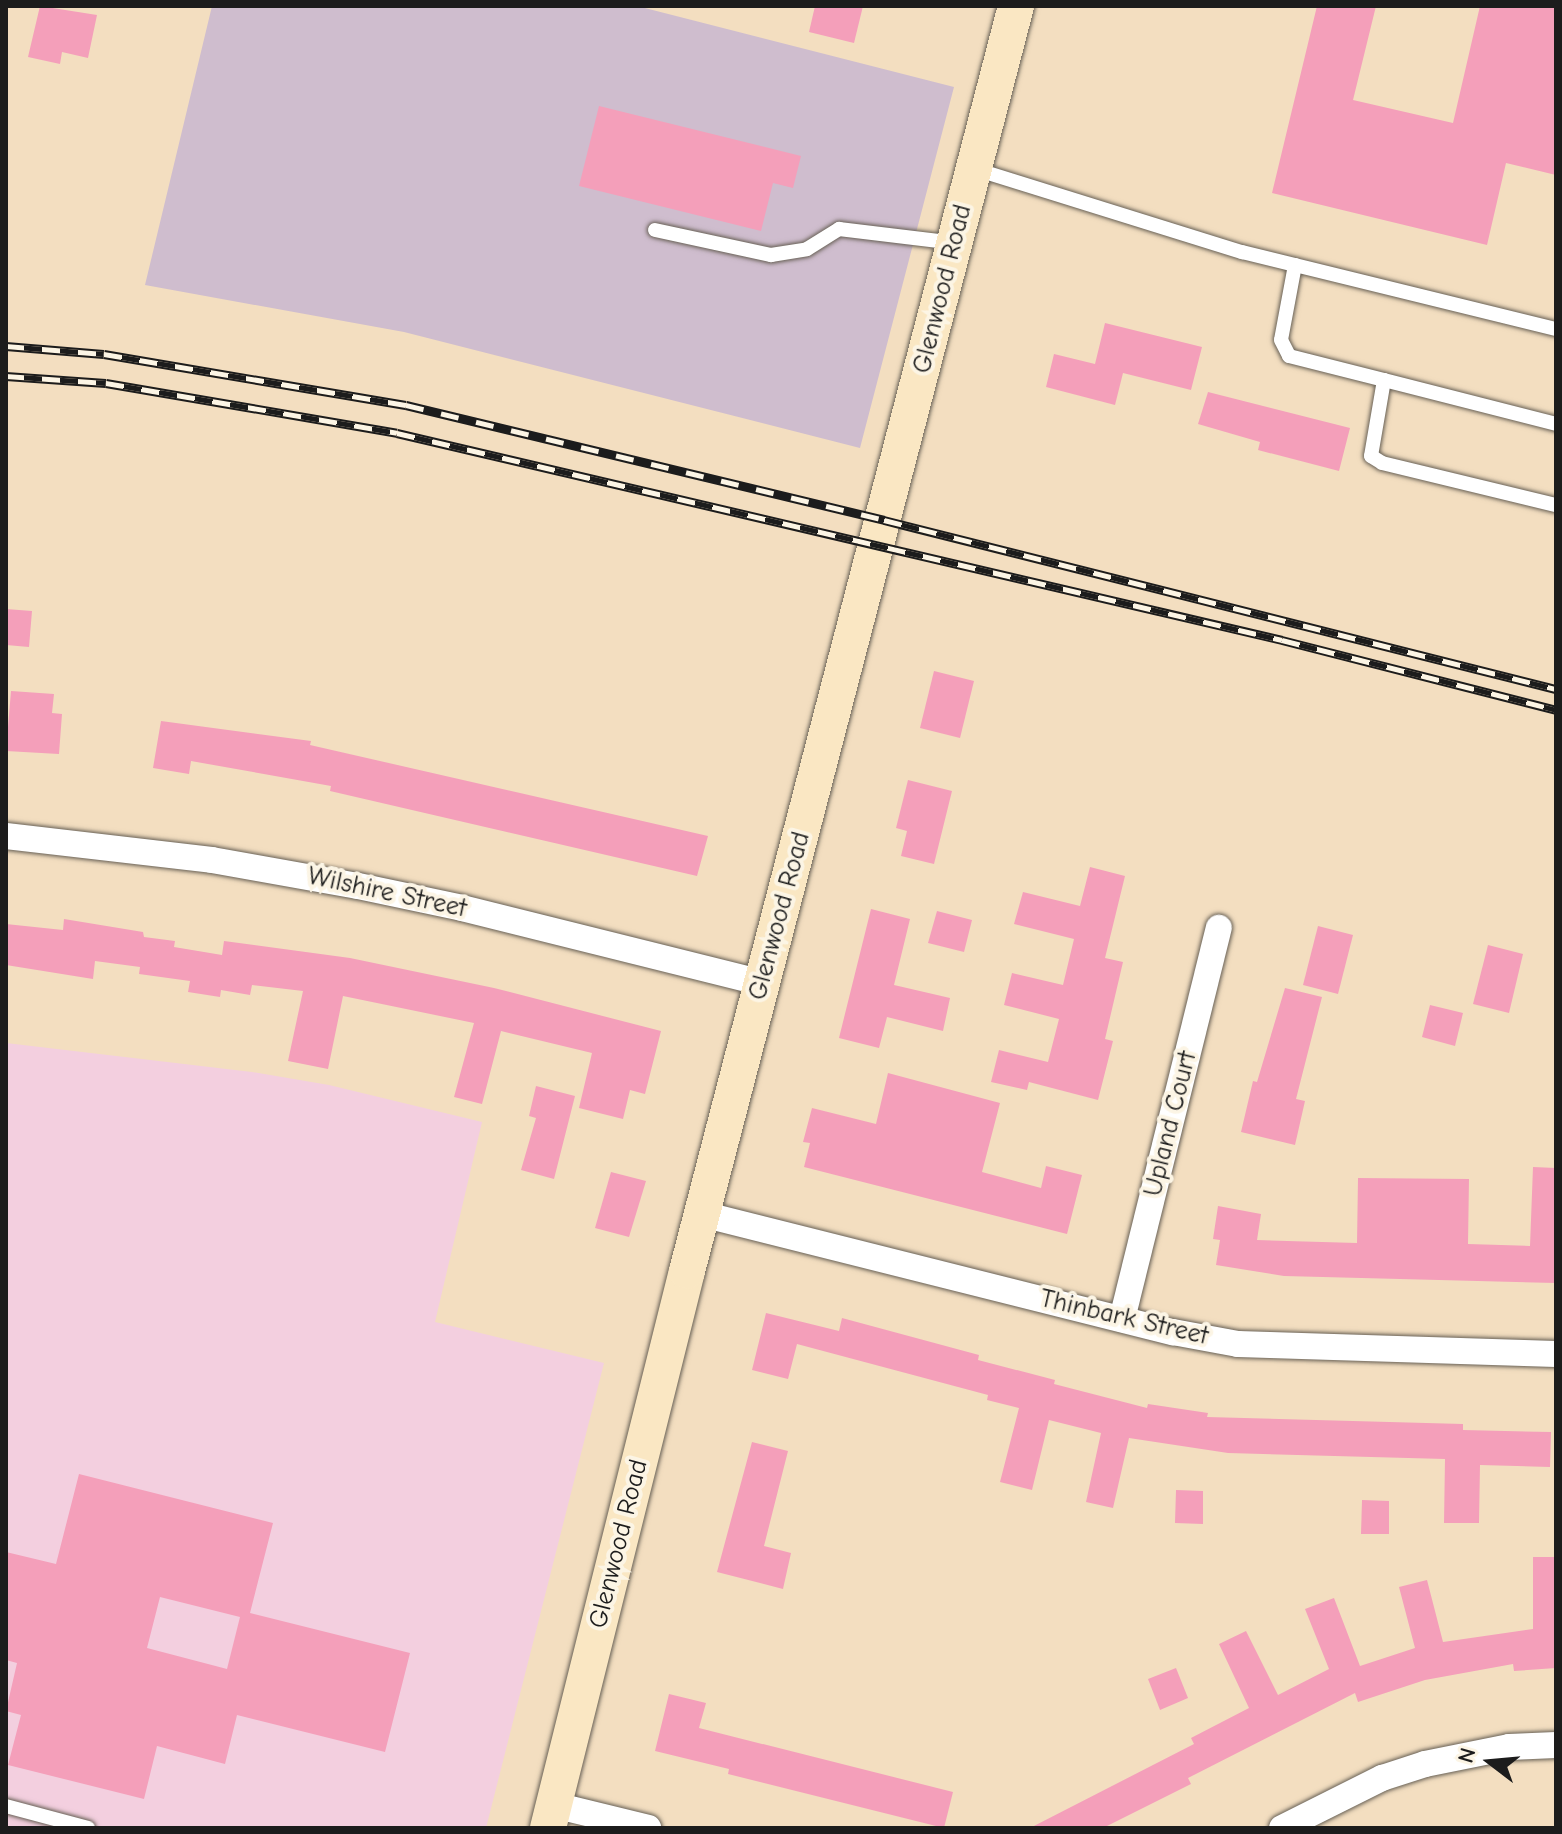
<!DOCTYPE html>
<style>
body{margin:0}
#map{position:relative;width:1562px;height:1834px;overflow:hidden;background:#f3dec0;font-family:"Comic Neue",sans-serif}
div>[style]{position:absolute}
.built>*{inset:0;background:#f3cfdf}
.industrial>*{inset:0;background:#cfbdce}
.building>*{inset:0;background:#f49fba}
.roads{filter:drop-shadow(0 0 2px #676055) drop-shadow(0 0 2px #676055)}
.lane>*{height:14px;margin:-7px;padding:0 7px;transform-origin:7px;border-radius:7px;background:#fff}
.street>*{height:26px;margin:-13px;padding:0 13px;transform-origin:13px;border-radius:13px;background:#fff}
.secondary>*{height:36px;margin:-18px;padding:0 18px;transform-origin:18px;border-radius:18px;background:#fae7c3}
.rail>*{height:9px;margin-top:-4.5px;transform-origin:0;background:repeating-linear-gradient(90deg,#fcf5e5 0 18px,#1c1c1c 0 36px);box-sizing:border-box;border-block:2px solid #1c1c1c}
span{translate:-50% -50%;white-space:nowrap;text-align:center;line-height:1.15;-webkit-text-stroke:8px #fcf5e5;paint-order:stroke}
.street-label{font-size:26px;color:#1c1c1c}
.frame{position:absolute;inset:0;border:8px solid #1c1c1c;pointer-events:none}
.north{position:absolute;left:1450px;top:1722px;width:80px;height:80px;-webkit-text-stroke:6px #fcf5e5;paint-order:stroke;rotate:286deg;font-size:22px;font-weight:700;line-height:32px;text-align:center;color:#1c1c1c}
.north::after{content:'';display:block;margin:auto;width:28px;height:36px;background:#1c1c1c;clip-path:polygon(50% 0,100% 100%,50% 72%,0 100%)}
</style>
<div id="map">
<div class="built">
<i style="clip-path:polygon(6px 1043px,252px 1072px,329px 1085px,482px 1122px,435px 1322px,604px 1363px,486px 1828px,6px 1828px)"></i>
</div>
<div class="industrial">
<i style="clip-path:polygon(212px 6px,637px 6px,954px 87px,860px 448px,404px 332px,145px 285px)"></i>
</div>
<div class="building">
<i style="clip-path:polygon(40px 6px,97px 15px,88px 58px,62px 52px,60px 64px,28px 57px)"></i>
<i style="clip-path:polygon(815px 6px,863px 6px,854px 43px,809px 32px)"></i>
<i style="clip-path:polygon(1317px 6px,1376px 6px,1353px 100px,1453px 123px,1480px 6px,1556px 6px,1556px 175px,1506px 163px,1487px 245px,1272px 193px)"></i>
<i style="clip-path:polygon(599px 106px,801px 156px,793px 188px,773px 183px,761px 231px,579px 186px)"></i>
<i style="clip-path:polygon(1105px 323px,1202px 347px,1191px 390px,1123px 373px,1115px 405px,1046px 387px,1054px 354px,1095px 364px)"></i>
<i style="clip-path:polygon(1208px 392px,1350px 428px,1339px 471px,1258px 450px,1260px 442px,1198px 424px)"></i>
<i style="clip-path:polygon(6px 609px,32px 611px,29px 647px,6px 645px)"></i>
<i style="clip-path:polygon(934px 671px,974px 681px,960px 738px,920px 728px)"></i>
<i style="clip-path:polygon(11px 691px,54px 694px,52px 713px,62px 714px,59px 754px,6px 751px)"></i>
<i style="clip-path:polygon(161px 721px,311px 741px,310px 745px,708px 836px,697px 876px,330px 791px,331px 786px,191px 761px,189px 774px,153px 768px)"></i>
<i style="clip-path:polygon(908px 780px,952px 791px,934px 864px,901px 856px,907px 831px,896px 828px)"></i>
<i style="clip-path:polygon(1090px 867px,1125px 876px,1105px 958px,1123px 962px,1105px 1039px,1113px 1041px,1098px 1100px,1029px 1082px,1027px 1090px,991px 1082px,999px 1050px,1048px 1062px,1059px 1019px,1004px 1005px,1012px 973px,1063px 985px,1074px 939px,1014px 924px,1023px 892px,1080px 906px)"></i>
<i style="clip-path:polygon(871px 909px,910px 919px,894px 985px,950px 998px,943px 1031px,887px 1017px,879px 1048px,839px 1038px)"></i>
<i style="clip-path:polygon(937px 911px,972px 920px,964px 952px,928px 943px)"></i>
<i style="clip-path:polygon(64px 919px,143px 932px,144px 937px,175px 941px,174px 947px,222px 955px,224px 941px,350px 958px,494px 988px,661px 1031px,645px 1094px,630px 1090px,623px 1119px,579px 1108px,592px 1053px,501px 1031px,482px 1104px,454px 1097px,474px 1023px,343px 996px,328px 1069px,288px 1061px,303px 991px,252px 985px,250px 995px,221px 990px,220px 997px,188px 992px,190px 981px,139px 974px,140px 967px,95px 961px,93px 979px,6px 965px,6px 924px,63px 930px)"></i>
<i style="clip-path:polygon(1318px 926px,1353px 935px,1338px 994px,1303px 985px)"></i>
<i style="clip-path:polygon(1488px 945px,1523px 954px,1509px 1013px,1473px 1004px)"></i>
<i style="clip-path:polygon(1285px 988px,1322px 997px,1296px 1099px,1305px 1101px,1295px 1145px,1241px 1132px,1253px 1081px,1257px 1082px)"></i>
<i style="clip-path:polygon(1430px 1005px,1463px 1013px,1455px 1046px,1422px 1037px)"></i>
<i style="clip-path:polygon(888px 1073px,1000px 1103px,982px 1172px,1041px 1188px,1046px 1166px,1082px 1175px,1067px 1234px,804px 1167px,810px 1143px,803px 1142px,812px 1108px,876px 1124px)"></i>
<i style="clip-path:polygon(536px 1086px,575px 1096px,554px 1179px,521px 1170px,536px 1118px,529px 1116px)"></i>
<i style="clip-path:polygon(1533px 1167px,1556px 1168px,1556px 1283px,1284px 1276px,1216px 1265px,1220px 1240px,1213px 1239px,1218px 1206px,1261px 1214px,1257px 1240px,1357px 1243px,1358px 1178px,1469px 1179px,1468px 1244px,1530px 1246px)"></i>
<i style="clip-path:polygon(611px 1172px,646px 1181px,629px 1237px,595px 1228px)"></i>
<i style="clip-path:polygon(766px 1313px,839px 1331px,842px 1318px,979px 1355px,978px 1360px,1055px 1380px,1054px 1384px,1147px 1408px,1148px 1404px,1208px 1413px,1207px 1417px,1463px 1424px,1463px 1430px,1551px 1432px,1550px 1467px,1480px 1465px,1479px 1523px,1444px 1523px,1445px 1459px,1228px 1453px,1129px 1438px,1113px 1508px,1086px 1502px,1101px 1433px,1049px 1420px,1032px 1490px,1000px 1482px,1019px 1408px,987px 1400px,988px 1395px,797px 1344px,788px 1379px,752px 1370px)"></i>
<i style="clip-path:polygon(752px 1442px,788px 1451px,764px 1546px,791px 1553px,783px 1589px,717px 1572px)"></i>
<i style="clip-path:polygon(evenodd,79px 1474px,273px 1523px,250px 1613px,410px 1653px,385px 1752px,237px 1715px,225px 1764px,157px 1746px,144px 1799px,8px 1765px,21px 1715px,6px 1711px,17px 1663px,6px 1660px,6px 1552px,56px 1564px,79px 1474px,160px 1597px,240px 1617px,227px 1669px,147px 1648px,160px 1597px)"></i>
<i style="clip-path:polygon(1176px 1490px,1203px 1491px,1203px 1524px,1175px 1523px)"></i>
<i style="clip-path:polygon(1362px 1500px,1389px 1501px,1389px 1534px,1361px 1534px)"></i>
<i style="clip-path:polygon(1533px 1557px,1556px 1557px,1556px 1668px,1514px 1671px,1513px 1664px,1425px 1680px,1358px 1702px,1355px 1693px,1188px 1778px,1191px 1784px,1103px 1828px,1030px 1828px,1194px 1744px,1191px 1738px,1249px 1708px,1219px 1644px,1246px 1631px,1278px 1695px,1329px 1669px,1305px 1609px,1334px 1598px,1360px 1666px,1415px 1648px,1399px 1587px,1427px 1580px,1443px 1642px,1533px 1629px)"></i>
<i style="clip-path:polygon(1176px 1668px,1188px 1698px,1160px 1710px,1148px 1679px)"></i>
<i style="clip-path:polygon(669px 1694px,706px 1703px,699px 1728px,953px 1792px,944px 1828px,728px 1774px,729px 1769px,655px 1751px)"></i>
</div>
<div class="roads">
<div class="lane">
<i style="left:975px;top:169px;width:280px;rotate:17.3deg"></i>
<i style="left:1242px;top:252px;width:323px;rotate:13.8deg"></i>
<i style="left:655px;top:230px;width:119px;rotate:12.2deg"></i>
<i style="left:771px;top:255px;width:36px;rotate:-9deg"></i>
<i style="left:807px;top:249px;width:38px;rotate:-32deg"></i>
<i style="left:839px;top:229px;width:117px;rotate:6.9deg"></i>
<i style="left:1295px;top:265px;width:76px;rotate:100.6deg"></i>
<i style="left:1281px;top:340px;width:18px;rotate:63deg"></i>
<i style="left:1289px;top:356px;width:98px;rotate:14.2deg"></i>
<i style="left:1384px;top:380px;width:77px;rotate:99.7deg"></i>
<i style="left:1371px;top:456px;width:13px;rotate:32deg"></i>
<i style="left:1382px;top:463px;width:179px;rotate:13.6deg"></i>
<i style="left:1384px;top:380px;width:178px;rotate:14.3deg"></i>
<i style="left:6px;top:1806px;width:85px;rotate:15deg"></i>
</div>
<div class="street">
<i style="left:6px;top:836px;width:207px;rotate:6.6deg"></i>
<i style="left:212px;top:860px;width:148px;rotate:10.1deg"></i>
<i style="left:358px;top:886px;width:106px;rotate:11.9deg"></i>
<i style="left:462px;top:908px;width:309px;rotate:14deg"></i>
<i style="left:702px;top:1214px;width:486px;rotate:14.1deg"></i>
<i style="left:1173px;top:1332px;width:66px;rotate:10.5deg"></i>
<i style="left:1238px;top:1344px;width:318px;rotate:1.8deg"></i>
<i style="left:1122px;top:1319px;width:403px;rotate:-76.1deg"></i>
<i style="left:554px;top:1805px;width:97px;rotate:13.7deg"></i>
<i style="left:1282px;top:1828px;width:112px;rotate:-26.6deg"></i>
<i style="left:1382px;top:1778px;width:45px;rotate:-18deg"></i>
<i style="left:1425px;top:1764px;width:86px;rotate:-11.4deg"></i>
<i style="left:1509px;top:1747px;width:47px;rotate:-2.4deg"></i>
</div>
<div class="secondary">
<i style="left:548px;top:1828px;width:574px;rotate:-75.99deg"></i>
<i style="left:687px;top:1271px;width:1307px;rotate:-75.42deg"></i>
</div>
</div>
<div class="rail">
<i style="left:6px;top:346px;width:98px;rotate:4.7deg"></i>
<i style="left:104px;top:354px;width:306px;rotate:9.6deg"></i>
<i style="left:406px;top:405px;width:492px;rotate:13.5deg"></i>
<i style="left:884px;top:520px;width:693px;rotate:14.12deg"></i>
<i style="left:6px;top:376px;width:100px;rotate:4deg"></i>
<i style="left:106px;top:383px;width:295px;rotate:9.7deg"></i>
<i style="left:397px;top:433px;width:909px;rotate:13.16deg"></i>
<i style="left:1282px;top:640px;width:283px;rotate:14.3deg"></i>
</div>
<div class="street-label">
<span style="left:943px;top:289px;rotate:-76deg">Glenwood Road</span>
<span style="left:387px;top:893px;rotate:12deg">Wilshire Street</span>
<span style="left:780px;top:916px;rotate:-75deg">Glenwood Road</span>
<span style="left:1171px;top:1124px;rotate:-76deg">Upland Court</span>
<span style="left:1124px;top:1318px;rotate:13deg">Thinbark Street</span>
<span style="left:619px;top:1544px;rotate:-76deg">Glenwood Road</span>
</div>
<div class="frame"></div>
<div class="north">N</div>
</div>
